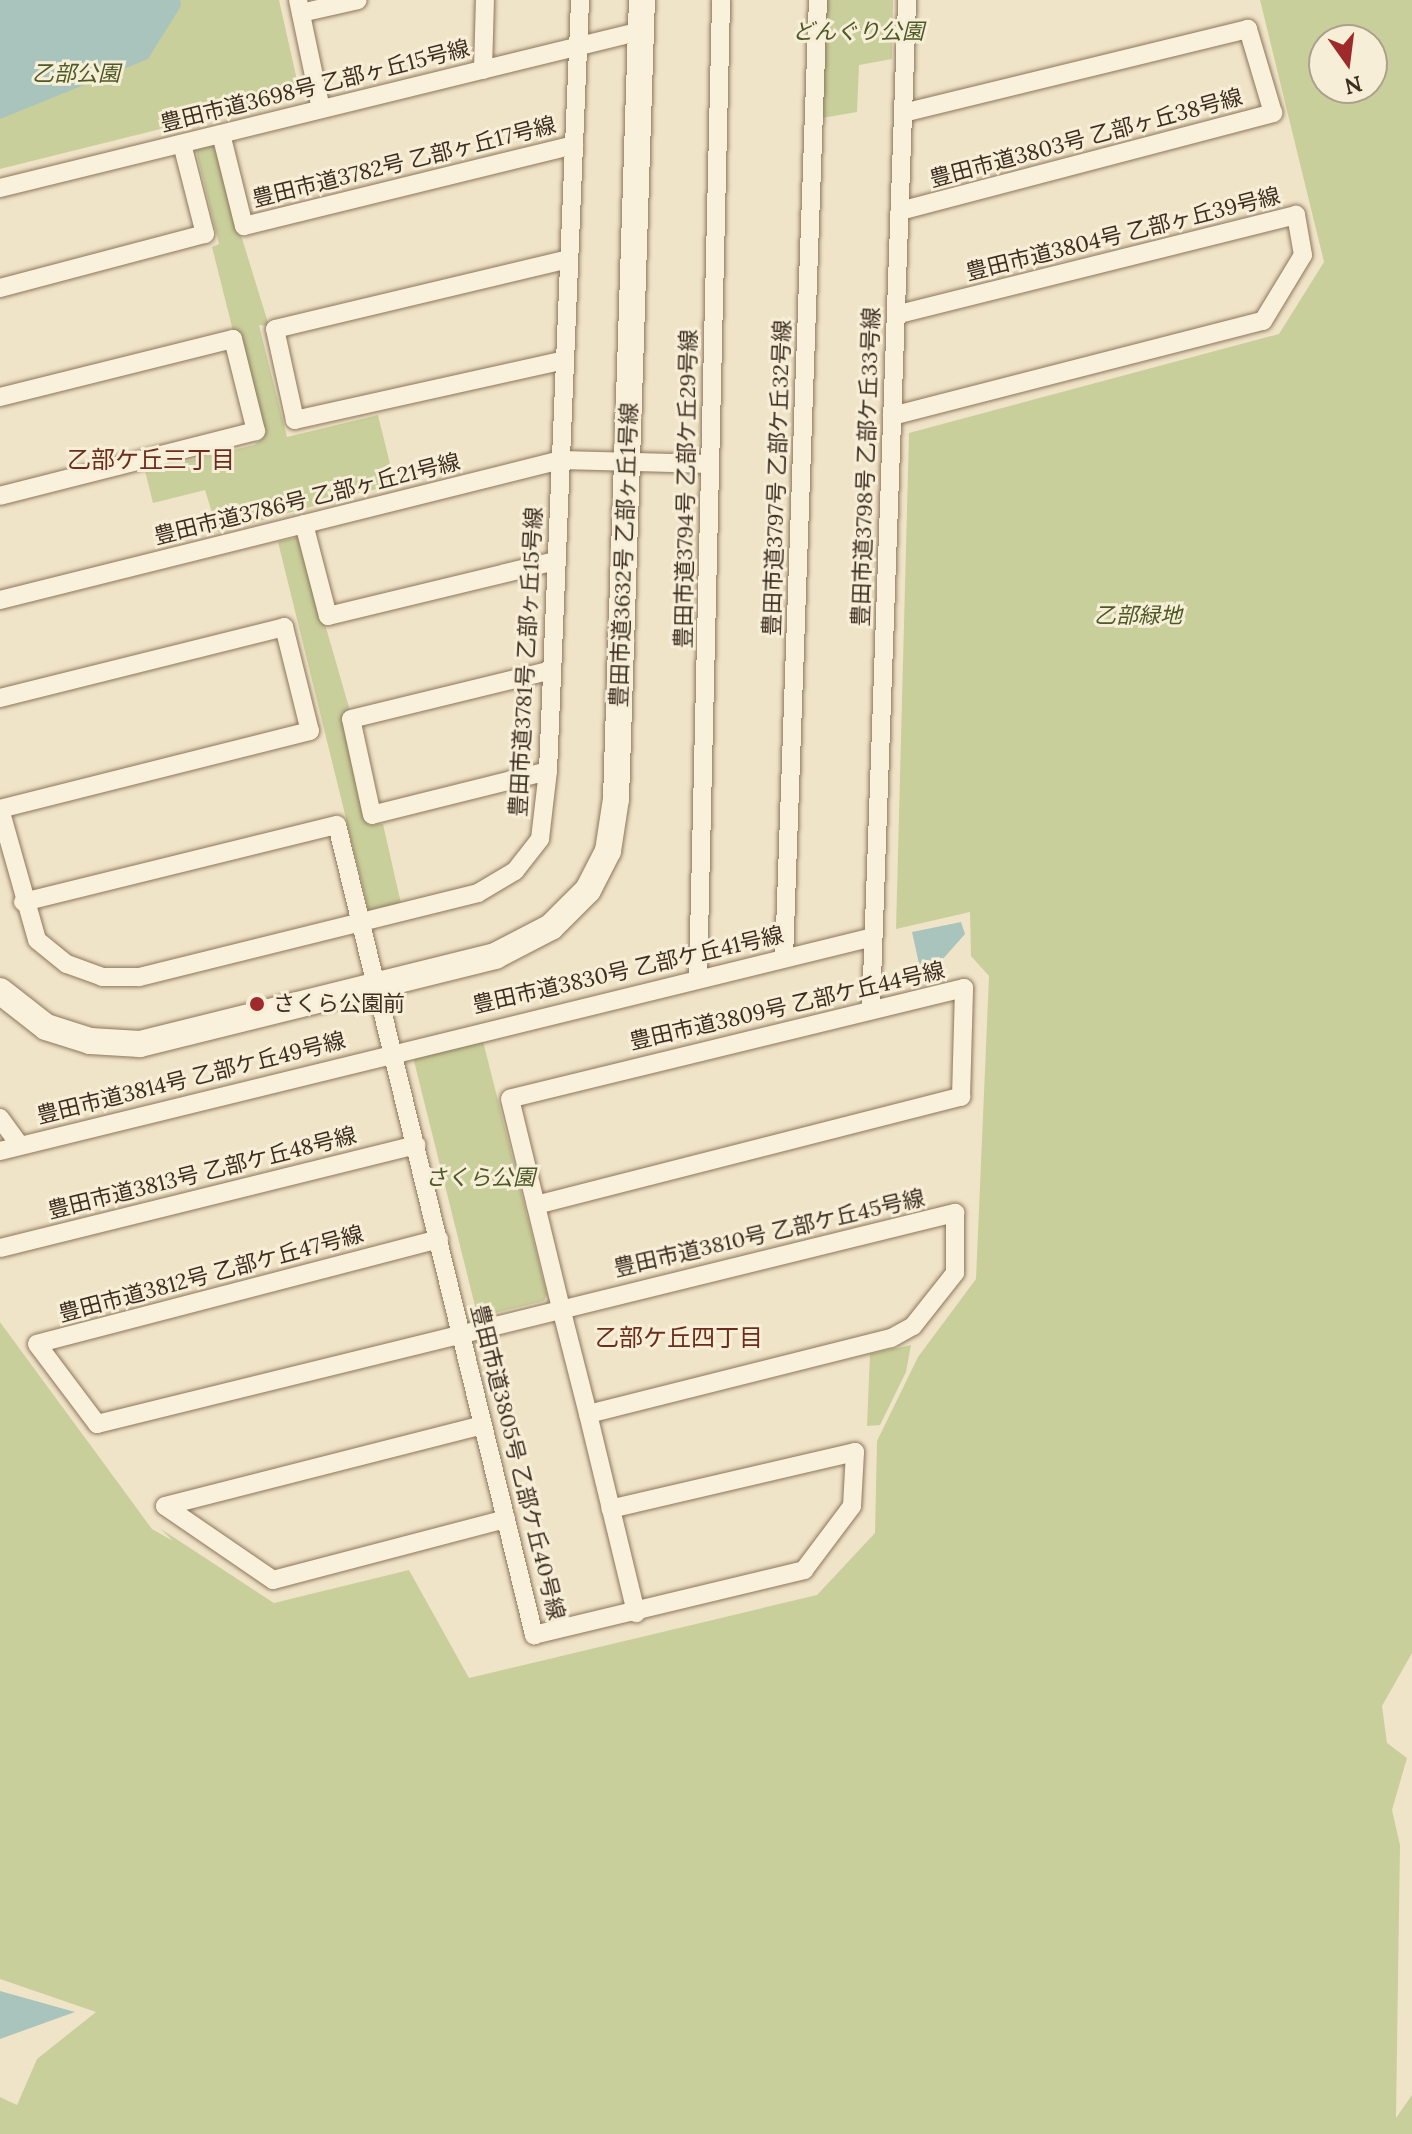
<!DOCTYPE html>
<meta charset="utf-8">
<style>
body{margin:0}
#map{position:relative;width:1412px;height:2134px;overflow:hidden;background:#f0e4c8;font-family:Lora,"Noto Sans JP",serif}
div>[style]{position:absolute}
.green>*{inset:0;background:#c9cf9b}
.water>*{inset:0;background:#a9c4bc}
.roads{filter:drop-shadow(0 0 2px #8d765c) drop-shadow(0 0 2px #8d765c)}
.street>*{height:18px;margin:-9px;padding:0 9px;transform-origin:9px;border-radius:9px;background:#faf1dc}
.secondary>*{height:26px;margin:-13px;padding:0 13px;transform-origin:13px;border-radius:13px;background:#faf1dc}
.dots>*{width:22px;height:22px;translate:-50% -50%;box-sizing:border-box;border:4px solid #f7eed8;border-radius:50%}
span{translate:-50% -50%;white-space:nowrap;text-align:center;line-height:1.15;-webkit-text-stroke:6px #f7eed8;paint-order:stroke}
.park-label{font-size:22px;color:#4d5a26;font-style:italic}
.street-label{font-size:22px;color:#3d2e20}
.poi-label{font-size:22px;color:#3d2e20}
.left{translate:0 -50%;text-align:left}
.neighbourhood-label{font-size:24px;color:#6b2e1e}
.north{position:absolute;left:1308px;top:24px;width:80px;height:80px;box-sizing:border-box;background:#f7eed8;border:2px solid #ada18e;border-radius:50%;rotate:166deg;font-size:22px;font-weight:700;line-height:32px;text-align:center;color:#3d2e20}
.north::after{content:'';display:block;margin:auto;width:28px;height:36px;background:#9e2a2b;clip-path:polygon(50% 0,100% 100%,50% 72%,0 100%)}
</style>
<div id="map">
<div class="green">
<i style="clip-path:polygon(0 0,279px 0,299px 89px,297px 95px,0 169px)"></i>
<i style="clip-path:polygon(826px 0,893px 0,892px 59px,859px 65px,857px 112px,822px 118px)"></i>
<i style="clip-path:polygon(evenodd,1260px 0,1412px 0,1412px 1653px,1382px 1706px,1387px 1743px,1407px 1758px,1392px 1810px,1400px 1845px,1396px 2118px,1412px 2095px,1412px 2134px,0 2134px,0 2097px,17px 2105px,37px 2059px,96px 2012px,0 1979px,0 1322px,152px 1529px,173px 1541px,161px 1529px,274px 1603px,409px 1570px,469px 1678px,817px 1595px,875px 1533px,877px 1441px,918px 1357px,976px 1279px,989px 976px,971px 956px,970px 912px,896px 929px,909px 433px,1279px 334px,1324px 262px,1260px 0,1324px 40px,1372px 40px,1372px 88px,1324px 88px,1324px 40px)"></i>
<i style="clip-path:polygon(213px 144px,269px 326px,259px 325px,287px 437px,378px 415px,395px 484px,218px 532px,205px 490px,153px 503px,145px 471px,254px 445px,263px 438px,240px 333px,233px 331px,212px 247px,219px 244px,196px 150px)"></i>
<i style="clip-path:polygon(300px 537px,350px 711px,342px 713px,369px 825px,383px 824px,402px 908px,369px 912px,278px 542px)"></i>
<i style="clip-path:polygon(482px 1037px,547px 1295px,544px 1301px,483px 1316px,477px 1314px,414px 1061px,416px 1055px)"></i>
<i style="clip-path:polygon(911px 1345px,906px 1372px,880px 1425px,867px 1426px,870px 1354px)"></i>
</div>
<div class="water">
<i style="clip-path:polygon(0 0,180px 0,181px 6px,148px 59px,0 119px)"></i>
<i style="clip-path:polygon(961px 922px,965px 934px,942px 960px,919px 964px,912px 932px)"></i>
<i style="clip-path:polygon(0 1991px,75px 2012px,0 2039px)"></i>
</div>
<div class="roads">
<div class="street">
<i style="left:298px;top:0;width:111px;rotate:78.1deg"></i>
<i style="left:301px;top:13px;width:58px;rotate:-12.8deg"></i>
<i style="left:483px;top:70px;width:70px;rotate:-88.4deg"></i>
<i style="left:221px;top:134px;width:95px;rotate:76deg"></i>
<i style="left:244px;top:226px;width:340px;rotate:-13.8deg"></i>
<i style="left:0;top:188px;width:660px;rotate:-13.76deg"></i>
<i style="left:900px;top:211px;width:386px;rotate:-14.7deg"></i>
<i style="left:1273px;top:113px;width:88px;rotate:-106.6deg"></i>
<i style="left:1248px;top:29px;width:355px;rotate:166.3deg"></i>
<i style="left:0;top:288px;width:212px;rotate:-14.8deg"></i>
<i style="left:205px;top:234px;width:93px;rotate:-104.3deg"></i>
<i style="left:565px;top:360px;width:277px;rotate:167.5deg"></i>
<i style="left:295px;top:420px;width:93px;rotate:-102.4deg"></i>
<i style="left:275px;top:329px;width:302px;rotate:-13.4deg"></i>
<i style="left:0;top:397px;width:240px;rotate:-14deg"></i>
<i style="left:233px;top:339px;width:95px;rotate:76deg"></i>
<i style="left:256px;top:431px;width:264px;rotate:165.8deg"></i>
<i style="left:892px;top:416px;width:383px;rotate:-14.4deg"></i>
<i style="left:1263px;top:321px;width:77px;rotate:-58.8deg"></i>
<i style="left:1303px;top:255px;width:41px;rotate:-99.9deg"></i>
<i style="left:1296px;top:215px;width:412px;rotate:166deg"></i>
<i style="left:304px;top:524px;width:95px;rotate:75.4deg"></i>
<i style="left:328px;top:616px;width:235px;rotate:-13.6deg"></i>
<i style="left:0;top:600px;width:578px;rotate:-14.01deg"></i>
<i style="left:561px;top:460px;width:149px;rotate:1.5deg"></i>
<i style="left:0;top:698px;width:293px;rotate:-14deg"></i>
<i style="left:284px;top:627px;width:107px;rotate:76deg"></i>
<i style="left:310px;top:731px;width:320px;rotate:165.9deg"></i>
<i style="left:548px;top:771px;width:181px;rotate:166deg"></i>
<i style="left:372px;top:815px;width:98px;rotate:-102.3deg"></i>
<i style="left:351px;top:719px;width:207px;rotate:-13.7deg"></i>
<i style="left:0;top:809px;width:136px;rotate:74.2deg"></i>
<i style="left:37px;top:940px;width:38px;rotate:39deg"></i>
<i style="left:67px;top:964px;width:37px;rotate:20deg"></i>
<i style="left:102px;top:977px;width:37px"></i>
<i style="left:139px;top:977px;width:349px;rotate:-13.9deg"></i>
<i style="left:478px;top:893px;width:43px;rotate:-30.7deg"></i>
<i style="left:515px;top:871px;width:41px;rotate:-52deg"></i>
<i style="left:540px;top:839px;width:68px;rotate:-83.3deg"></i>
<i style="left:548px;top:771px;width:772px;rotate:-87.62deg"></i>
<i style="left:23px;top:902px;width:323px;rotate:-13.8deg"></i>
<i style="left:337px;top:825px;width:834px;rotate:76.33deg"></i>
<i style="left:534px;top:1635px;width:278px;rotate:-13.5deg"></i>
<i style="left:804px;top:1570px;width:80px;rotate:-53.1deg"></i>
<i style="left:852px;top:1506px;width:54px;rotate:-86.8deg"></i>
<i style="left:855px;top:1452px;width:251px;rotate:166.9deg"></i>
<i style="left:784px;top:958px;width:959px;rotate:-87.97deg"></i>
<i style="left:698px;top:979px;width:979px;rotate:-88.65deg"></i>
<i style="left:871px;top:1008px;width:1009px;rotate:-87.95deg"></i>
<i style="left:0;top:1118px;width:34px;rotate:54deg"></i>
<i style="left:0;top:1151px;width:899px;rotate:-13.77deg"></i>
<i style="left:536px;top:1205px;width:439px;rotate:-14.3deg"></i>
<i style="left:961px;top:1097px;width:109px;rotate:-88.4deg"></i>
<i style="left:964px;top:988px;width:467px;rotate:166.3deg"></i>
<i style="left:510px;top:1099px;width:215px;rotate:76.3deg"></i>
<i style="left:561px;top:1308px;width:109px;rotate:75.7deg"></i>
<i style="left:588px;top:1414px;width:205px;rotate:76.4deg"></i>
<i style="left:439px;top:1239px;width:415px;rotate:165.4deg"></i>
<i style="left:37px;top:1344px;width:100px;rotate:53.1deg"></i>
<i style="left:97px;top:1424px;width:884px;rotate:-13.82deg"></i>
<i style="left:955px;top:1213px;width:60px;rotate:90deg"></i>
<i style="left:955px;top:1273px;width:68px;rotate:128.4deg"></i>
<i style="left:913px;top:1326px;width:25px;rotate:151deg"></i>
<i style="left:891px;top:1338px;width:312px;rotate:165.9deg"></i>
<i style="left:0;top:1248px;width:429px;rotate:-13.9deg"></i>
<i style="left:165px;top:1506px;width:131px;rotate:34.4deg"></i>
<i style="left:273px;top:1580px;width:241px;rotate:-14.7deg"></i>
<i style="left:165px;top:1506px;width:328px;rotate:-14.3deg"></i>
</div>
<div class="secondary">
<i style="left:0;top:991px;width:58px;rotate:38deg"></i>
<i style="left:46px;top:1027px;width:46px;rotate:17.7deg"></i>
<i style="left:90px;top:1041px;width:50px;rotate:3.4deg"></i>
<i style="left:140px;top:1044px;width:366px;rotate:-13.9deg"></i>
<i style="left:495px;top:956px;width:63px;rotate:-27.4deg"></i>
<i style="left:551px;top:927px;width:52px;rotate:-45deg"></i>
<i style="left:588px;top:890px;width:44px;rotate:-62.9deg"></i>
<i style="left:608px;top:851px;width:53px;rotate:-81.3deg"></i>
<i style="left:616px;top:799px;width:799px;rotate:-88.14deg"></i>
</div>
</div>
<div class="dots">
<i style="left:257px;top:1004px;background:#9e2a2b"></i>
</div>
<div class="park-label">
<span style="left:858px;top:32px">どんぐり公園</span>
<span style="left:76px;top:74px">乙部公園</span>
<span style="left:1138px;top:616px">乙部緑地</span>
<span style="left:480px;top:1178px">さくら公園</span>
</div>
<div class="street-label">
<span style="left:315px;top:86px;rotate:-14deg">豊田市道3698号 乙部ヶ丘15号線</span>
<span style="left:1086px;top:138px;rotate:-15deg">豊田市道3803号 乙部ヶ丘38号線</span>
<span style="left:404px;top:162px;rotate:-14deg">豊田市道3782号 乙部ヶ丘17号線</span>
<span style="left:1123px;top:234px;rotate:-14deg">豊田市道3804号 乙部ヶ丘39号線</span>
<span style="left:866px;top:467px;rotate:-88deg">豊田市道3798号 乙部ケ丘33号線</span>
<span style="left:777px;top:478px;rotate:-88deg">豊田市道3797号 乙部ケ丘32号線</span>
<span style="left:686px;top:489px;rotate:-89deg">豊田市道3794号 乙部ケ丘29号線</span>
<span style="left:307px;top:499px;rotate:-14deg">豊田市道3786号 乙部ヶ丘21号線</span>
<span style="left:624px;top:555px;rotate:-88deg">豊田市道3632号 乙部ヶ丘1号線</span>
<span style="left:526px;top:662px;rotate:-87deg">豊田市道3781号 乙部ヶ丘15号線</span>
<span style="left:628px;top:970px;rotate:-13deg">豊田市道3830号 乙部ケ丘41号線</span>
<span style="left:787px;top:1006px;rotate:-13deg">豊田市道3809号 乙部ケ丘44号線</span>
<span style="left:191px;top:1078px;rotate:-14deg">豊田市道3814号 乙部ケ丘49号線</span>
<span style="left:202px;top:1173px;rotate:-14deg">豊田市道3813号 乙部ケ丘48号線</span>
<span style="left:769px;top:1233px;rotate:-13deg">豊田市道3810号 乙部ケ丘45号線</span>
<span style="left:211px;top:1274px;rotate:-15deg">豊田市道3812号 乙部ケ丘47号線</span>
<span style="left:518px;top:1462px;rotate:76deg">豊田市道3805号 乙部ケ丘40号線</span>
</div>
<div class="poi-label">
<span class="left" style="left:273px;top:1004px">さくら公園前</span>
</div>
<div class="neighbourhood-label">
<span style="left:151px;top:460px">乙部ケ丘三丁目</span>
<span style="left:679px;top:1338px">乙部ケ丘四丁目</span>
</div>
<div class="north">N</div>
</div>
